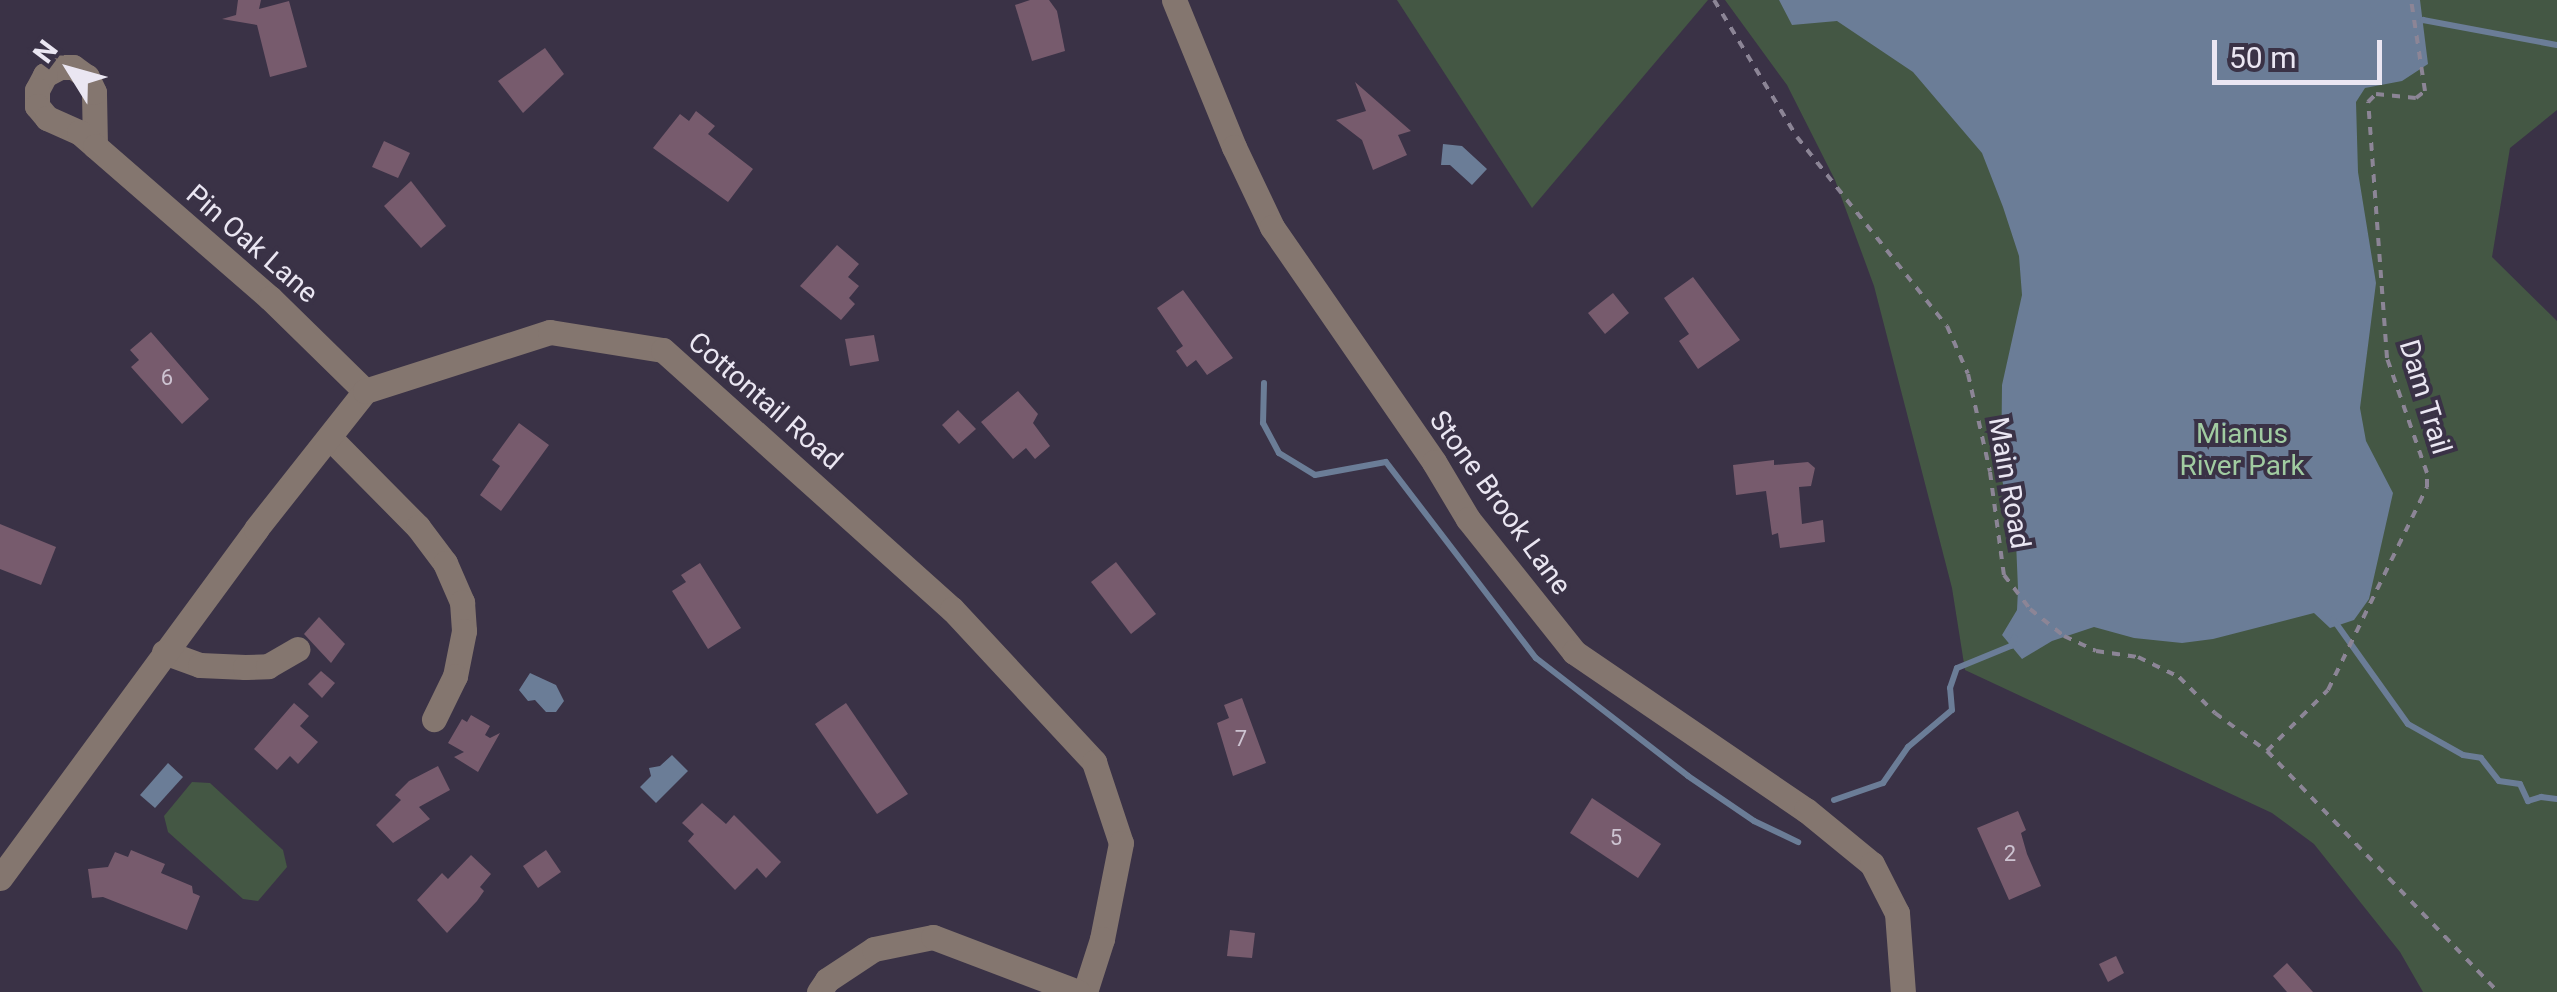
<!DOCTYPE html>
<style>
body{margin:0}
#map{position:relative;width:2557px;height:992px;overflow:hidden;background:#3a3246;font-family:Roboto,sans-serif}
div>[style]{position:absolute}
.green>*{inset:0;background:#445744}
.water>*{inset:0;background:#6b7d97}
.stream>*{height:6px;margin:-3px;padding:0 3px;transform-origin:3px;border-radius:3px;background:#6b7d97}
.building>*{inset:0;background:#775b6d}
.path>*{height:4px;margin-top:-2px;transform-origin:0;background:repeating-linear-gradient(90deg,#8c8596 0 8px,transparent 0 16px)}
.minor>*{height:25px;margin:-12.5px;padding:0 12.5px;transform-origin:12.5px;border-radius:12.5px;background:#84766f}
span{translate:-50% -50%;white-space:nowrap;text-align:center;line-height:1.15;-webkit-text-stroke:8px #3a3246;paint-order:stroke}
.number-label{font-size:22px;color:#cdc3d1}
.number-label span{-webkit-text-stroke-width:0}
.street-label{font-size:28px;color:#eae6f2}
.park-label{font-size:28px;color:#a1cca1}
.north{position:absolute;left:20px;top:20px;width:100px;height:100px;-webkit-text-stroke:8px #3a3246;paint-order:stroke;rotate:307deg;font-size:28px;font-weight:700;line-height:40px;text-align:center;color:#eae6f2}
.north::after{content:'';display:block;margin:auto;width:35px;height:45px;background:#eae6f2;clip-path:polygon(50% 0,100% 100%,50% 72%,0 100%)}
.scale{position:absolute;left:2212px;top:40px;width:170px;height:45px;box-sizing:border-box;border:5px solid #eae6f2;border-top:0;padding-left:12px;font-size:30px;line-height:35px;white-space:nowrap;color:#eae6f2;-webkit-text-stroke:8px #3a3246;paint-order:stroke}
</style>
<div id="map">
<div class="green">
<i style="clip-path:polygon(1397px 0,1708px 0,1532px 208px)"></i>
<i style="clip-path:polygon(1725px 0,2557px 0,2557px 110px,2510px 148px,2492px 257px,2557px 321px,2557px 992px,2423px 992px,2400px 952px,2314px 844px,2272px 813px,1965px 670px,1952px 588px,1874px 286px,1835px 180px,1787px 85px)"></i>
<i style="clip-path:polygon(192px 782px,210px 783px,283px 850px,287px 867px,258px 901px,243px 899px,168px 832px,164px 816px)"></i>
</div>
<div class="water">
<i style="clip-path:polygon(1779px 0,2420px 0,2428px 64px,2402px 81px,2365px 88px,2356px 102px,2358px 172px,2376px 283px,2360px 408px,2366px 441px,2393px 493px,2369px 599px,2354px 620px,2330px 628px,2314px 613px,2213px 639px,2182px 643px,2134px 638px,2094px 627px,2052px 641px,2022px 659px,2002px 635px,2017px 610px,2018px 589px,2016px 542px,2001px 475px,2002px 385px,2022px 295px,2019px 256px,2003px 207px,1982px 153px,1913px 72px,1837px 21px,1792px 25px)"></i>
<i style="clip-path:polygon(1443px 144px,1462px 146px,1487px 169px,1472px 185px,1450px 165px,1441px 165px)"></i>
<i style="clip-path:polygon(530px 673px,556px 685px,564px 701px,556px 712px,546px 712px,535px 700px,528px 701px,519px 690px)"></i>
<i style="clip-path:polygon(672px 755px,688px 771px,656px 803px,640px 787px,651px 776px,649px 768px,660px 766px)"></i>
<i style="clip-path:polygon(168px 763px,183px 777px,155px 808px,140px 795px)"></i>
</div>
<div class="stream">
<i style="left:2417px;top:23px;width:7px;rotate:-27deg"></i>
<i style="left:2423px;top:20px;width:136px;rotate:10.6deg"></i>
<i style="left:1264px;top:383px;width:40px;rotate:91.4deg"></i>
<i style="left:1263px;top:423px;width:34px;rotate:62deg"></i>
<i style="left:1279px;top:453px;width:42px;rotate:31.4deg"></i>
<i style="left:1315px;top:475px;width:72px;rotate:-10.4deg"></i>
<i style="left:1386px;top:462px;width:247px;rotate:52.6deg"></i>
<i style="left:1536px;top:658px;width:192px;rotate:37.8deg"></i>
<i style="left:1688px;top:776px;width:80px;rotate:34.3deg"></i>
<i style="left:1754px;top:821px;width:49px;rotate:25.5deg"></i>
<i style="left:2333px;top:619px;width:129px;rotate:54.5deg"></i>
<i style="left:2408px;top:724px;width:63px;rotate:29.4deg"></i>
<i style="left:2463px;top:755px;width:18px;rotate:9deg"></i>
<i style="left:2481px;top:758px;width:29px;rotate:52deg"></i>
<i style="left:2499px;top:781px;width:21px;rotate:8deg"></i>
<i style="left:2520px;top:784px;width:19px;rotate:65deg"></i>
<i style="left:2528px;top:801px;width:14px;rotate:-17deg"></i>
<i style="left:2541px;top:797px;width:16px;rotate:7deg"></i>
<i style="left:1834px;top:800px;width:52px;rotate:-19.1deg"></i>
<i style="left:1883px;top:783px;width:44px;rotate:-55.2deg"></i>
<i style="left:1908px;top:747px;width:57px;rotate:-40.1deg"></i>
<i style="left:1952px;top:710px;width:22px;rotate:-95deg"></i>
<i style="left:1950px;top:688px;width:21px;rotate:-71deg"></i>
<i style="left:1957px;top:668px;width:58px;rotate:-22.2deg"></i>
<i style="left:2011px;top:646px;width:9px;rotate:-69deg"></i>
</div>
<div class="building">
<i style="clip-path:polygon(238px 0,261px 0,259px 9px,289px 1px,307px 67px,270px 77px,257px 25px,222px 19px,236px 15px)"></i>
<i style="clip-path:polygon(1030px 0,1049px 0,1057px 11px,1065px 51px,1032px 61px,1015px 5px)"></i>
<i style="clip-path:polygon(545px 48px,564px 74px,523px 113px,498px 81px)"></i>
<i style="clip-path:polygon(1355px 82px,1411px 131px,1398px 135px,1407px 155px,1373px 170px,1362px 140px,1336px 120px,1366px 111px)"></i>
<i style="clip-path:polygon(696px 111px,715px 126px,708px 134px,753px 169px,728px 202px,653px 148px,680px 114px,689px 121px)"></i>
<i style="clip-path:polygon(384px 141px,410px 153px,398px 178px,372px 167px)"></i>
<i style="clip-path:polygon(411px 181px,446px 226px,421px 248px,384px 206px)"></i>
<i style="clip-path:polygon(837px 245px,859px 264px,848px 277px,859px 286px,849px 298px,855px 304px,841px 320px,800px 286px)"></i>
<i style="clip-path:polygon(1693px 277px,1740px 340px,1698px 369px,1679px 341px,1689px 334px,1664px 298px)"></i>
<i style="clip-path:polygon(1183px 290px,1233px 358px,1207px 375px,1196px 360px,1187px 367px,1176px 351px,1183px 346px,1157px 308px)"></i>
<i style="clip-path:polygon(1613px 293px,1629px 313px,1605px 334px,1588px 313px)"></i>
<i style="clip-path:polygon(151px 332px,209px 399px,182px 424px,131px 367px,139px 360px,130px 350px)"></i>
<i style="clip-path:polygon(874px 335px,879px 361px,850px 366px,845px 339px)"></i>
<i style="clip-path:polygon(1018px 391px,1038px 414px,1033px 423px,1050px 446px,1035px 459px,1026px 448px,1013px 459px,981px 422px)"></i>
<i style="clip-path:polygon(958px 410px,976px 429px,959px 444px,942px 425px)"></i>
<i style="clip-path:polygon(519px 423px,549px 445px,501px 511px,480px 495px,500px 466px,492px 460px)"></i>
<i style="clip-path:polygon(1774px 460px,1774px 465px,1808px 462px,1815px 468px,1811px 486px,1799px 487px,1802px 524px,1823px 520px,1825px 542px,1780px 548px,1778px 533px,1772px 535px,1766px 491px,1736px 495px,1733px 465px)"></i>
<i style="clip-path:polygon(0 524px,56px 547px,41px 585px,0 569px)"></i>
<i style="clip-path:polygon(1116px 562px,1156px 614px,1131px 634px,1091px 582px)"></i>
<i style="clip-path:polygon(700px 563px,741px 628px,708px 649px,672px 591px,686px 582px,681px 575px)"></i>
<i style="clip-path:polygon(319px 617px,345px 644px,331px 663px,304px 634px)"></i>
<i style="clip-path:polygon(321px 671px,335px 683px,322px 698px,308px 684px)"></i>
<i style="clip-path:polygon(1242px 698px,1266px 763px,1233px 776px,1217px 723px,1229px 718px,1224px 705px)"></i>
<i style="clip-path:polygon(294px 703px,309px 716px,300px 726px,318px 742px,298px 764px,290px 756px,277px 770px,254px 749px)"></i>
<i style="clip-path:polygon(846px 703px,908px 794px,877px 814px,815px 724px)"></i>
<i style="clip-path:polygon(471px 715px,490px 726px,485px 735px,490px 738px,500px 733px,478px 772px,454px 757px,464px 752px,448px 743px,462px 719px,467px 722px)"></i>
<i style="clip-path:polygon(438px 766px,450px 790px,419px 807px,430px 819px,393px 843px,376px 825px,401px 800px,395px 795px,409px 781px)"></i>
<i style="clip-path:polygon(1592px 798px,1661px 844px,1638px 878px,1570px 833px)"></i>
<i style="clip-path:polygon(702px 803px,726px 824px,734px 815px,781px 862px,766px 878px,757px 868px,735px 890px,688px 841px,694px 834px,682px 823px)"></i>
<i style="clip-path:polygon(2018px 811px,2026px 830px,2021px 833px,2027px 854px,2041px 886px,2009px 900px,1977px 828px)"></i>
<i style="clip-path:polygon(131px 850px,165px 864px,161px 873px,192px 886px,193px 893px,200px 896px,187px 930px,103px 897px,92px 898px,88px 869px,108px 867px,115px 852px,128px 857px)"></i>
<i style="clip-path:polygon(546px 850px,561px 872px,538px 888px,523px 866px)"></i>
<i style="clip-path:polygon(471px 855px,491px 874px,480px 887px,484px 891px,477px 901px,447px 933px,417px 900px,442px 873px,448px 879px)"></i>
<i style="clip-path:polygon(1230px 930px,1255px 933px,1252px 958px,1227px 956px)"></i>
<i style="clip-path:polygon(2116px 956px,2124px 973px,2108px 982px,2099px 964px)"></i>
<i style="clip-path:polygon(2287px 963px,2313px 992px,2287px 992px,2273px 976px)"></i>
</div>
<div class="path">
<i style="left:1714px;top:0;width:160px;rotate:58.8deg"></i>
<i style="left:1797px;top:137px;width:241px;rotate:51.6deg"></i>
<i style="left:1947px;top:326px;width:52px;rotate:66.4deg"></i>
<i style="left:1968px;top:374px;width:100px;rotate:77.3deg"></i>
<i style="left:1990px;top:472px;width:104px;rotate:82.3deg"></i>
<i style="left:2004px;top:575px;width:43px;rotate:52.6deg"></i>
<i style="left:2030px;top:609px;width:43px;rotate:38.5deg"></i>
<i style="left:2064px;top:636px;width:35px;rotate:25deg"></i>
<i style="left:2096px;top:651px;width:42px;rotate:8.1deg"></i>
<i style="left:2138px;top:657px;width:46px;rotate:26deg"></i>
<i style="left:2179px;top:677px;width:51px;rotate:45deg"></i>
<i style="left:2215px;top:713px;width:64px;rotate:36.2deg"></i>
<i style="left:2267px;top:751px;width:334px;rotate:46.2deg"></i>
<i style="left:2267px;top:751px;width:86px;rotate:-45deg"></i>
<i style="left:2328px;top:690px;width:226px;rotate:-64deg"></i>
<i style="left:2427px;top:487px;width:14px;rotate:-90deg"></i>
<i style="left:2427px;top:473px;width:122px;rotate:-109.2deg"></i>
<i style="left:2387px;top:358px;width:257px;rotate:-94.2deg"></i>
<i style="left:2368px;top:102px;width:11px;rotate:-45deg"></i>
<i style="left:2376px;top:94px;width:40px;rotate:5.7deg"></i>
<i style="left:2416px;top:98px;width:11px;rotate:-38deg"></i>
<i style="left:2425px;top:91px;width:92px;rotate:-98.7deg"></i>
</div>
<div class="minor">
<i style="left:1174px;top:0;width:159px;rotate:67.8deg"></i>
<i style="left:1234px;top:147px;width:89px;rotate:64.6deg"></i>
<i style="left:1272px;top:227px;width:285px;rotate:55.4deg"></i>
<i style="left:1434px;top:462px;width:66px;rotate:59.2deg"></i>
<i style="left:1468px;top:519px;width:170px;rotate:51.4deg"></i>
<i style="left:1574px;top:652px;width:281px;rotate:34.3deg"></i>
<i style="left:1806px;top:810px;width:85px;rotate:39.3deg"></i>
<i style="left:1872px;top:864px;width:55px;rotate:63deg"></i>
<i style="left:1897px;top:913px;width:79px;rotate:85.7deg"></i>
<i style="left:95px;top:146px;width:54px;rotate:-91.1deg"></i>
<i style="left:94px;top:92px;width:17px;rotate:-115deg"></i>
<i style="left:87px;top:77px;width:17px;rotate:-144deg"></i>
<i style="left:73px;top:67px;width:13px;rotate:180deg"></i>
<i style="left:60px;top:67px;width:17px;rotate:152deg"></i>
<i style="left:45px;top:75px;width:17px;rotate:118deg"></i>
<i style="left:37px;top:90px;width:16px;rotate:90deg"></i>
<i style="left:37px;top:106px;width:16px;rotate:50deg"></i>
<i style="left:47px;top:118px;width:35px;rotate:24deg"></i>
<i style="left:79px;top:132px;width:21px;rotate:41deg"></i>
<i style="left:95px;top:146px;width:232px;rotate:41deg"></i>
<i style="left:270px;top:298px;width:133px;rotate:44.4deg"></i>
<i style="left:330px;top:438px;width:125px;rotate:45.3deg"></i>
<i style="left:418px;top:527px;width:45px;rotate:53.1deg"></i>
<i style="left:445px;top:563px;width:43px;rotate:66.4deg"></i>
<i style="left:462px;top:602px;width:29px;rotate:86deg"></i>
<i style="left:464px;top:631px;width:46px;rotate:101.3deg"></i>
<i style="left:455px;top:676px;width:48px;rotate:116deg"></i>
<i style="left:164px;top:652px;width:38px;rotate:20deg"></i>
<i style="left:200px;top:665px;width:45px;rotate:2.5deg"></i>
<i style="left:245px;top:667px;width:23px;rotate:-2deg"></i>
<i style="left:268px;top:666px;width:34px;rotate:-30deg"></i>
<i style="left:0;top:878px;width:433px;rotate:-53.7deg"></i>
<i style="left:256px;top:529px;width:176px;rotate:-51.7deg"></i>
<i style="left:365px;top:391px;width:194px;rotate:-17.7deg"></i>
<i style="left:550px;top:332px;width:114px;rotate:9.1deg"></i>
<i style="left:663px;top:350px;width:388px;rotate:41.9deg"></i>
<i style="left:952px;top:609px;width:209px;rotate:47.1deg"></i>
<i style="left:1094px;top:762px;width:85px;rotate:71.6deg"></i>
<i style="left:1121px;top:843px;width:98px;rotate:101.2deg"></i>
<i style="left:1102px;top:939px;width:56px;rotate:107.8deg"></i>
<i style="left:819px;top:992px;width:14px;rotate:-56deg"></i>
<i style="left:827px;top:980px;width:56px;rotate:-33.4deg"></i>
<i style="left:874px;top:949px;width:60px;rotate:-11.5deg"></i>
<i style="left:933px;top:937px;width:155px;rotate:20.8deg"></i>
</div>
<div class="number-label">
<span style="left:167px;top:378px">6</span>
<span style="left:1241px;top:739px">7</span>
<span style="left:1616px;top:838px">5</span>
<span style="left:2010px;top:854px">2</span>
</div>
<div class="street-label">
<span style="left:252px;top:244px;rotate:41deg">Pin Oak Lane</span>
<span style="left:2425px;top:397px;rotate:73deg">Dam Trail</span>
<span style="left:765px;top:401px;rotate:41deg">Cottontail Road</span>
<span style="left:2009px;top:483px;rotate:80deg">Main Road</span>
<span style="left:1500px;top:503px;rotate:54deg">Stone Brook Lane</span>
</div>
<div class="park-label">
<span style="left:2242px;top:450px">Mianus<br>River Park</span>
</div>
<div class="north">N</div>
<div class="scale">50 m</div>
</div>
